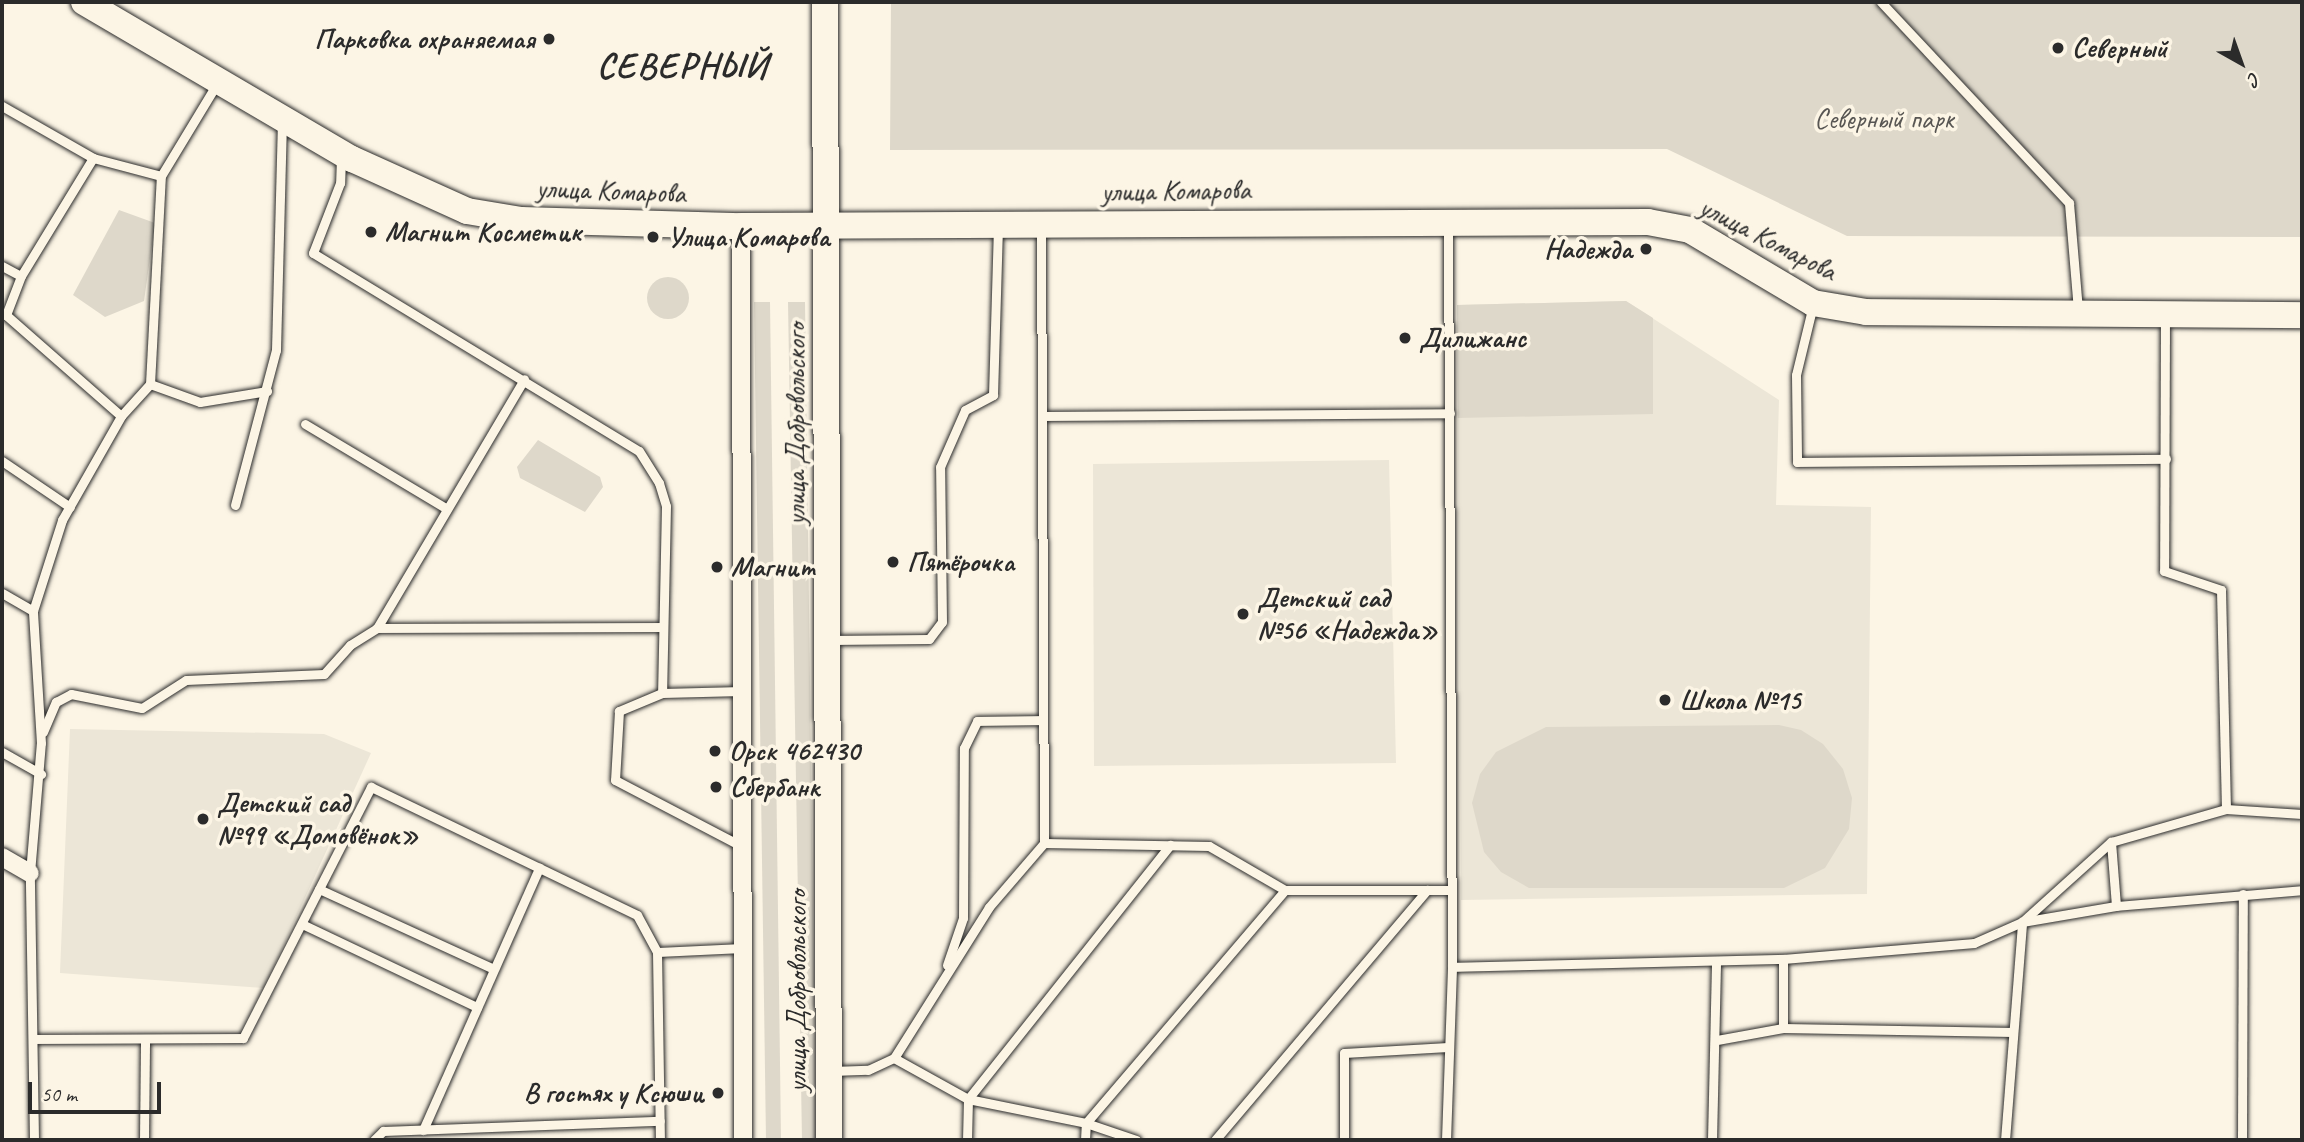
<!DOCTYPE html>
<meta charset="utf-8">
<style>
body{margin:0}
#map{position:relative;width:2304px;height:1142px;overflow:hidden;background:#fcf5e5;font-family:Caveat,sans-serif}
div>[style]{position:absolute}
.built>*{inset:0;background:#ece6d7}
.green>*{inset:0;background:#ded8ca}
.round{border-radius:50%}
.roads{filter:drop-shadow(0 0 2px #2b2b2b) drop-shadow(0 0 2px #2b2b2b)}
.lane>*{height:9px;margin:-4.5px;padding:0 4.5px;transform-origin:4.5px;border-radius:4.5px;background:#fcf5e5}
.street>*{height:18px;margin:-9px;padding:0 9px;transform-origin:9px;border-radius:9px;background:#fcf5e5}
.secondary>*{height:26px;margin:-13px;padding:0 13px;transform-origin:13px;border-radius:13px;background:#fcf5e5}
.dots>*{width:19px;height:19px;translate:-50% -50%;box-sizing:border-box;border:4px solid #fcf5e5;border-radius:50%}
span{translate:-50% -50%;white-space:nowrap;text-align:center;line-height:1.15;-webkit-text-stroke:7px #fcf5e5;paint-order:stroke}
.poi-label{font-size:28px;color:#2b2b2b;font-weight:700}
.right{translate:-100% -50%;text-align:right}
.left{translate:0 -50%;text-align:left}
.park-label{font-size:28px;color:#585653}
.street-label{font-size:28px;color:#2b2b2b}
.district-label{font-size:35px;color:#2b2b2b;font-weight:700;letter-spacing:2px}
.frame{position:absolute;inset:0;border:4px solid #2b2b2b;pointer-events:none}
.north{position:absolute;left:2206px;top:28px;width:70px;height:70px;-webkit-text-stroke:5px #fcf5e5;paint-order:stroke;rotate:140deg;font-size:19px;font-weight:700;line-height:28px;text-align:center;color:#2b2b2b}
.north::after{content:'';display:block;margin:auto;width:24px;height:32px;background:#2b2b2b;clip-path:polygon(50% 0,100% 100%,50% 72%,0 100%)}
.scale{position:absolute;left:28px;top:1082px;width:133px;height:32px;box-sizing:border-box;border:4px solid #2b2b2b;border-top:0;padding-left:9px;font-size:21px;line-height:24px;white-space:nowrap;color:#2b2b2b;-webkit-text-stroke:5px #fcf5e5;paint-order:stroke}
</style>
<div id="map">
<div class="built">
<i style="clip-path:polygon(1626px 301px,1779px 400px,1776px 505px,1871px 507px,1867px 894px,1461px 900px,1457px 305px)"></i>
<i style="clip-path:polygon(1389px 460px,1396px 763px,1094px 766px,1093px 464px)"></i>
<i style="clip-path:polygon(70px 729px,324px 734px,371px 753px,264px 988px,60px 973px)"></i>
</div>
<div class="green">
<i style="clip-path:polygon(891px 2px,2302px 2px,2302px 237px,1847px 236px,1667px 149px,890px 150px)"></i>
<i style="clip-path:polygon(119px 210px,155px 223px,144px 301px,105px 317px,73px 295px)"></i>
<i class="round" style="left:647px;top:277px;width:42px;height:42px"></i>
<i style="clip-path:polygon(1626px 301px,1653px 318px,1653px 414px,1458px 418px,1457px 305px)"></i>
<i style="clip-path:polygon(754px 302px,770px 302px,781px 1140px,766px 1140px)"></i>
<i style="clip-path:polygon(788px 302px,805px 302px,816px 1140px,802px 1140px)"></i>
<i style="clip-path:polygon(538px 440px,600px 477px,603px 487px,585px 512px,520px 478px,517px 467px)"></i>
<i style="clip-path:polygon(1546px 727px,1779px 725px,1801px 730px,1823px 744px,1843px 769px,1852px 798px,1849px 829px,1825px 868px,1784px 888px,1529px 888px,1501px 872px,1484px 852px,1472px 803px,1480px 774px,1496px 752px)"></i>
</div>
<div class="roads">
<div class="lane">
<i style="left:1881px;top:2px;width:275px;rotate:46.9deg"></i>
<i style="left:2069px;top:203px;width:107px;rotate:85.2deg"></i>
<i style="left:2px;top:106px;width:105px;rotate:29.7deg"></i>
<i style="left:341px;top:158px;width:25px;rotate:92deg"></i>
<i style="left:340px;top:183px;width:75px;rotate:111.1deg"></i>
<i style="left:313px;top:253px;width:381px;rotate:31.3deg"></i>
<i style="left:639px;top:451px;width:38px;rotate:58deg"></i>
<i style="left:659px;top:483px;width:24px;rotate:73deg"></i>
<i style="left:666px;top:506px;width:187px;rotate:91.2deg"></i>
<i style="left:2px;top:266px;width:21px;rotate:28deg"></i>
<i style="left:21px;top:276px;width:42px;rotate:111deg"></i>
<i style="left:6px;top:315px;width:153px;rotate:41.3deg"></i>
<i style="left:21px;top:276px;width:138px;rotate:-58.6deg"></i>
<i style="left:93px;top:158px;width:70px;rotate:14.8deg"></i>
<i style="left:1813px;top:305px;width:72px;rotate:103.7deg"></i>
<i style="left:1796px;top:375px;width:87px;rotate:89.3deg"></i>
<i style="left:1797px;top:462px;width:369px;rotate:-0.5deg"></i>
<i style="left:2165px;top:317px;width:254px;rotate:90.2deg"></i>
<i style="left:2164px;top:571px;width:60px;rotate:18.4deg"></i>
<i style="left:2221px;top:590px;width:219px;rotate:88.7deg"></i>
<i style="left:150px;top:384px;width:53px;rotate:19.8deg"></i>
<i style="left:200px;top:402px;width:68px;rotate:-9.3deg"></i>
<i style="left:1046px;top:416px;width:404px;rotate:-0.4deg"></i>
<i style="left:305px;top:424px;width:165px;rotate:30.9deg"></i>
<i style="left:2px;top:461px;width:82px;rotate:34.1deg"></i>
<i style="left:235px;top:505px;width:160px;rotate:-75.2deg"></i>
<i style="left:276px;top:350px;width:227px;rotate:-88.5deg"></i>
<i style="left:2px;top:593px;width:36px;rotate:30deg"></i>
<i style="left:377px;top:628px;width:289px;rotate:-59.4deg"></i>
<i style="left:830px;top:640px;width:99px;rotate:-0.6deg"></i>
<i style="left:929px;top:639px;width:21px;rotate:-53deg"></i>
<i style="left:942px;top:622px;width:155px;rotate:-90.7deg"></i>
<i style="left:940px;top:467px;width:62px;rotate:-66.3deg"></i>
<i style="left:965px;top:410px;width:32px;rotate:-28deg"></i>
<i style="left:993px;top:395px;width:169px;rotate:-88.3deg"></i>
<i style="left:742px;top:691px;width:80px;rotate:178.6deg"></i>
<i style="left:662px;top:693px;width:47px;rotate:157.3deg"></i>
<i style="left:619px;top:711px;width:69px;rotate:93.3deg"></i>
<i style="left:615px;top:780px;width:144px;rotate:27.6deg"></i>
<i style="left:43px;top:732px;width:33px;rotate:-67deg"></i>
<i style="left:56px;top:702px;width:17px;rotate:-28deg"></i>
<i style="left:71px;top:694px;width:72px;rotate:11.2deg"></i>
<i style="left:142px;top:708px;width:52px;rotate:-32.5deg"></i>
<i style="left:186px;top:680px;width:138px;rotate:-2.5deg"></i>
<i style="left:324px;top:674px;width:39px;rotate:-48deg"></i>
<i style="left:350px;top:645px;width:32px;rotate:-32deg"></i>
<i style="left:377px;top:628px;width:285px;rotate:-0.2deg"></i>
<i style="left:2px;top:752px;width:45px;rotate:29.4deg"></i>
<i style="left:2111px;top:842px;width:64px;rotate:85.5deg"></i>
<i style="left:1044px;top:843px;width:165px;rotate:1deg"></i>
<i style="left:1209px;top:846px;width:88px;rotate:30.1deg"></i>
<i style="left:1285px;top:890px;width:164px"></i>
<i style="left:319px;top:889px;width:192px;rotate:24.6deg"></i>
<i style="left:302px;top:924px;width:194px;rotate:25.4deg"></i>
<i style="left:657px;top:952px;width:86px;rotate:-2.7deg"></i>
<i style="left:947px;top:965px;width:50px;rotate:-71.2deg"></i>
<i style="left:963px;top:918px;width:170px;rotate:-89.7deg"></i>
<i style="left:964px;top:748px;width:30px;rotate:-64deg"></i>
<i style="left:977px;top:721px;width:66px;rotate:-0.9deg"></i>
<i style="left:1452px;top:967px;width:331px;rotate:-1.4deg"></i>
<i style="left:1783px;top:1028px;width:230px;rotate:1deg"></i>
<i style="left:33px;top:1039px;width:210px;rotate:-0.3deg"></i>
<i style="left:243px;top:1038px;width:282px;rotate:-63deg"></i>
<i style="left:371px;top:787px;width:295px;rotate:25.7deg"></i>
<i style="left:637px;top:915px;width:42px;rotate:61.6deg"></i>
<i style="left:657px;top:952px;width:188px;rotate:89.1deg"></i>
<i style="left:1717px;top:1040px;width:67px;rotate:-10.3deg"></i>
<i style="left:1783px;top:1028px;width:69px;rotate:-90deg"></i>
<i style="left:1783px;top:959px;width:192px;rotate:-4.8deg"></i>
<i style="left:1974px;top:943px;width:52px;rotate:-23.6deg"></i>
<i style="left:2022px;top:922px;width:95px;rotate:-9.7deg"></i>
<i style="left:2116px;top:906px;width:187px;rotate:-4.9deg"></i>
<i style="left:894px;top:1058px;width:85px;rotate:29deg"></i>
<i style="left:968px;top:1099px;width:120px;rotate:11.5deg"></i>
<i style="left:1086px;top:1123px;width:306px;rotate:-49.5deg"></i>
<i style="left:831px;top:1071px;width:37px;rotate:-2deg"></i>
<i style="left:868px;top:1070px;width:29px;rotate:-25deg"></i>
<i style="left:894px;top:1058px;width:178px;rotate:-57.8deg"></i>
<i style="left:989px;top:907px;width:84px;rotate:-49.3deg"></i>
<i style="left:1044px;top:843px;width:617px;rotate:-90.28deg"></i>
<i style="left:423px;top:1130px;width:287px;rotate:-66.1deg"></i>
<i style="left:34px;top:1140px;width:267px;rotate:-90.9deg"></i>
<i style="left:30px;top:873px;width:130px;rotate:-85.2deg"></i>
<i style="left:41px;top:743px;width:132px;rotate:-93.5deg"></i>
<i style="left:33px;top:611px;width:96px;rotate:-72.3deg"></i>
<i style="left:62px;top:520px;width:120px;rotate:-60.4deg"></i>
<i style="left:121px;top:416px;width:43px;rotate:-47.8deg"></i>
<i style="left:150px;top:384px;width:208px;rotate:-87deg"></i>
<i style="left:161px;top:176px;width:110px;rotate:-58.8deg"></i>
<i style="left:144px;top:1140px;width:98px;rotate:-89.4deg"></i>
<i style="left:374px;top:1140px;width:13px;rotate:-45deg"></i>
<i style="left:383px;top:1131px;width:277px;rotate:-2.1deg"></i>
<i style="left:967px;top:1140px;width:41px;rotate:-88.6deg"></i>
<i style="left:968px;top:1099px;width:325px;rotate:-51.5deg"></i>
<i style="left:1085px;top:1140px;width:17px;rotate:-87deg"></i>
<i style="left:1086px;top:1123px;width:53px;rotate:18.8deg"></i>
<i style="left:1215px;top:1140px;width:328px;rotate:-49.7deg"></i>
<i style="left:1344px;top:1140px;width:87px;rotate:-90deg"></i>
<i style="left:1344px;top:1053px;width:104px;rotate:-3.3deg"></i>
<i style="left:1446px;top:1140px;width:173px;rotate:-88deg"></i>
<i style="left:1452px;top:967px;width:742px;rotate:-90.31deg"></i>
<i style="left:1712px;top:1140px;width:179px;rotate:-88.7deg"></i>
<i style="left:2005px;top:1140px;width:219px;rotate:-85.5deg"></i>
<i style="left:2022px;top:922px;width:120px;rotate:-42deg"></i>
<i style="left:2111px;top:842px;width:120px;rotate:-16deg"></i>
<i style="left:2226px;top:809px;width:76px;rotate:3.8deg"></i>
<i style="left:2242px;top:1140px;width:246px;rotate:-89.8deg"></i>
</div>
<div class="street">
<i style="left:741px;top:226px;width:914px;rotate:89.87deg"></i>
<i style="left:2px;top:857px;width:32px;rotate:30deg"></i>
</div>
<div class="secondary">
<i style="left:84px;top:2px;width:311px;rotate:30.4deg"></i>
<i style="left:352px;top:159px;width:126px;rotate:24.3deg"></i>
<i style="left:467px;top:211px;width:55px;rotate:9.5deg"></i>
<i style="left:521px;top:220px;width:220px;rotate:1.6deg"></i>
<i style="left:741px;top:226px;width:907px;rotate:-0.25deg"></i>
<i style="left:1648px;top:222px;width:43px;rotate:10.8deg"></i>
<i style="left:1690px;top:230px;width:143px;rotate:30.7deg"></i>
<i style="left:1813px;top:303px;width:54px;rotate:9.6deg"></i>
<i style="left:1866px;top:312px;width:436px;rotate:0.4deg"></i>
<i style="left:825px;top:2px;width:1138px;rotate:89.8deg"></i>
</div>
</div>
<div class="dots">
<i style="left:549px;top:39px;background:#2b2b2b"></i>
<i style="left:2058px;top:48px;background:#2b2b2b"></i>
<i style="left:371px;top:232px;background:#2b2b2b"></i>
<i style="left:653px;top:237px;background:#2b2b2b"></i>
<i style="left:1646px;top:249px;background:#2b2b2b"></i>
<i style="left:1405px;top:338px;background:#2b2b2b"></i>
<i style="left:893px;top:562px;background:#2b2b2b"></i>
<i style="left:717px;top:567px;background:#2b2b2b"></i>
<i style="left:1243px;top:614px;background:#2b2b2b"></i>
<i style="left:1665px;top:700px;background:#2b2b2b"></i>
<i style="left:715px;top:751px;background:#2b2b2b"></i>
<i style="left:716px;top:787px;background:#2b2b2b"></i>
<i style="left:203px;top:819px;background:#2b2b2b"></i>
<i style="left:718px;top:1093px;background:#2b2b2b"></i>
</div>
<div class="poi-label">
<span class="right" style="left:535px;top:39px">Парковка охраняемая</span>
<span class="left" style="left:2072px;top:48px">Северный</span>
<span class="left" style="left:385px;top:232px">Магнит Косметик</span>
<span class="left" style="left:667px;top:237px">Улица Комарова</span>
<span class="right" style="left:1632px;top:249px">Надежда</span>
<span class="left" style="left:1419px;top:338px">Дилижанс</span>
<span class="left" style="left:907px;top:562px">Пятёрочка</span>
<span class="left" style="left:731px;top:567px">Магнит</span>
<span class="left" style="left:1257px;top:614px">Детский сад<br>№56 «Надежда»</span>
<span class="left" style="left:1679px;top:700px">Школа №15</span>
<span class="left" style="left:729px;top:751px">Орск 462430</span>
<span class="left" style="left:730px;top:787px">Сбербанк</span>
<span class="left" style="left:217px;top:819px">Детский сад<br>№99 «Домовёнок»</span>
<span class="right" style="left:704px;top:1093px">В гостях у Ксюши</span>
</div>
<div class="park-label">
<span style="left:1884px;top:119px">Северный парк</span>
</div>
<div class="street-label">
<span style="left:611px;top:191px;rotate:2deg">улица Комарова</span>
<span style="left:1176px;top:191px;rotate:-1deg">улица Комарова</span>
<span style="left:1768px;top:239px;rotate:27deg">улица Комарова</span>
<span style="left:796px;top:424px;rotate:-90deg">улица Добровольского</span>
<span style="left:797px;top:991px;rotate:-90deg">улица Добровольского</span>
</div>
<div class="district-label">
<span style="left:683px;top:66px">СЕВЕРНЫЙ</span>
</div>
<div class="frame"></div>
<div class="north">С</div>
<div class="scale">50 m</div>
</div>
